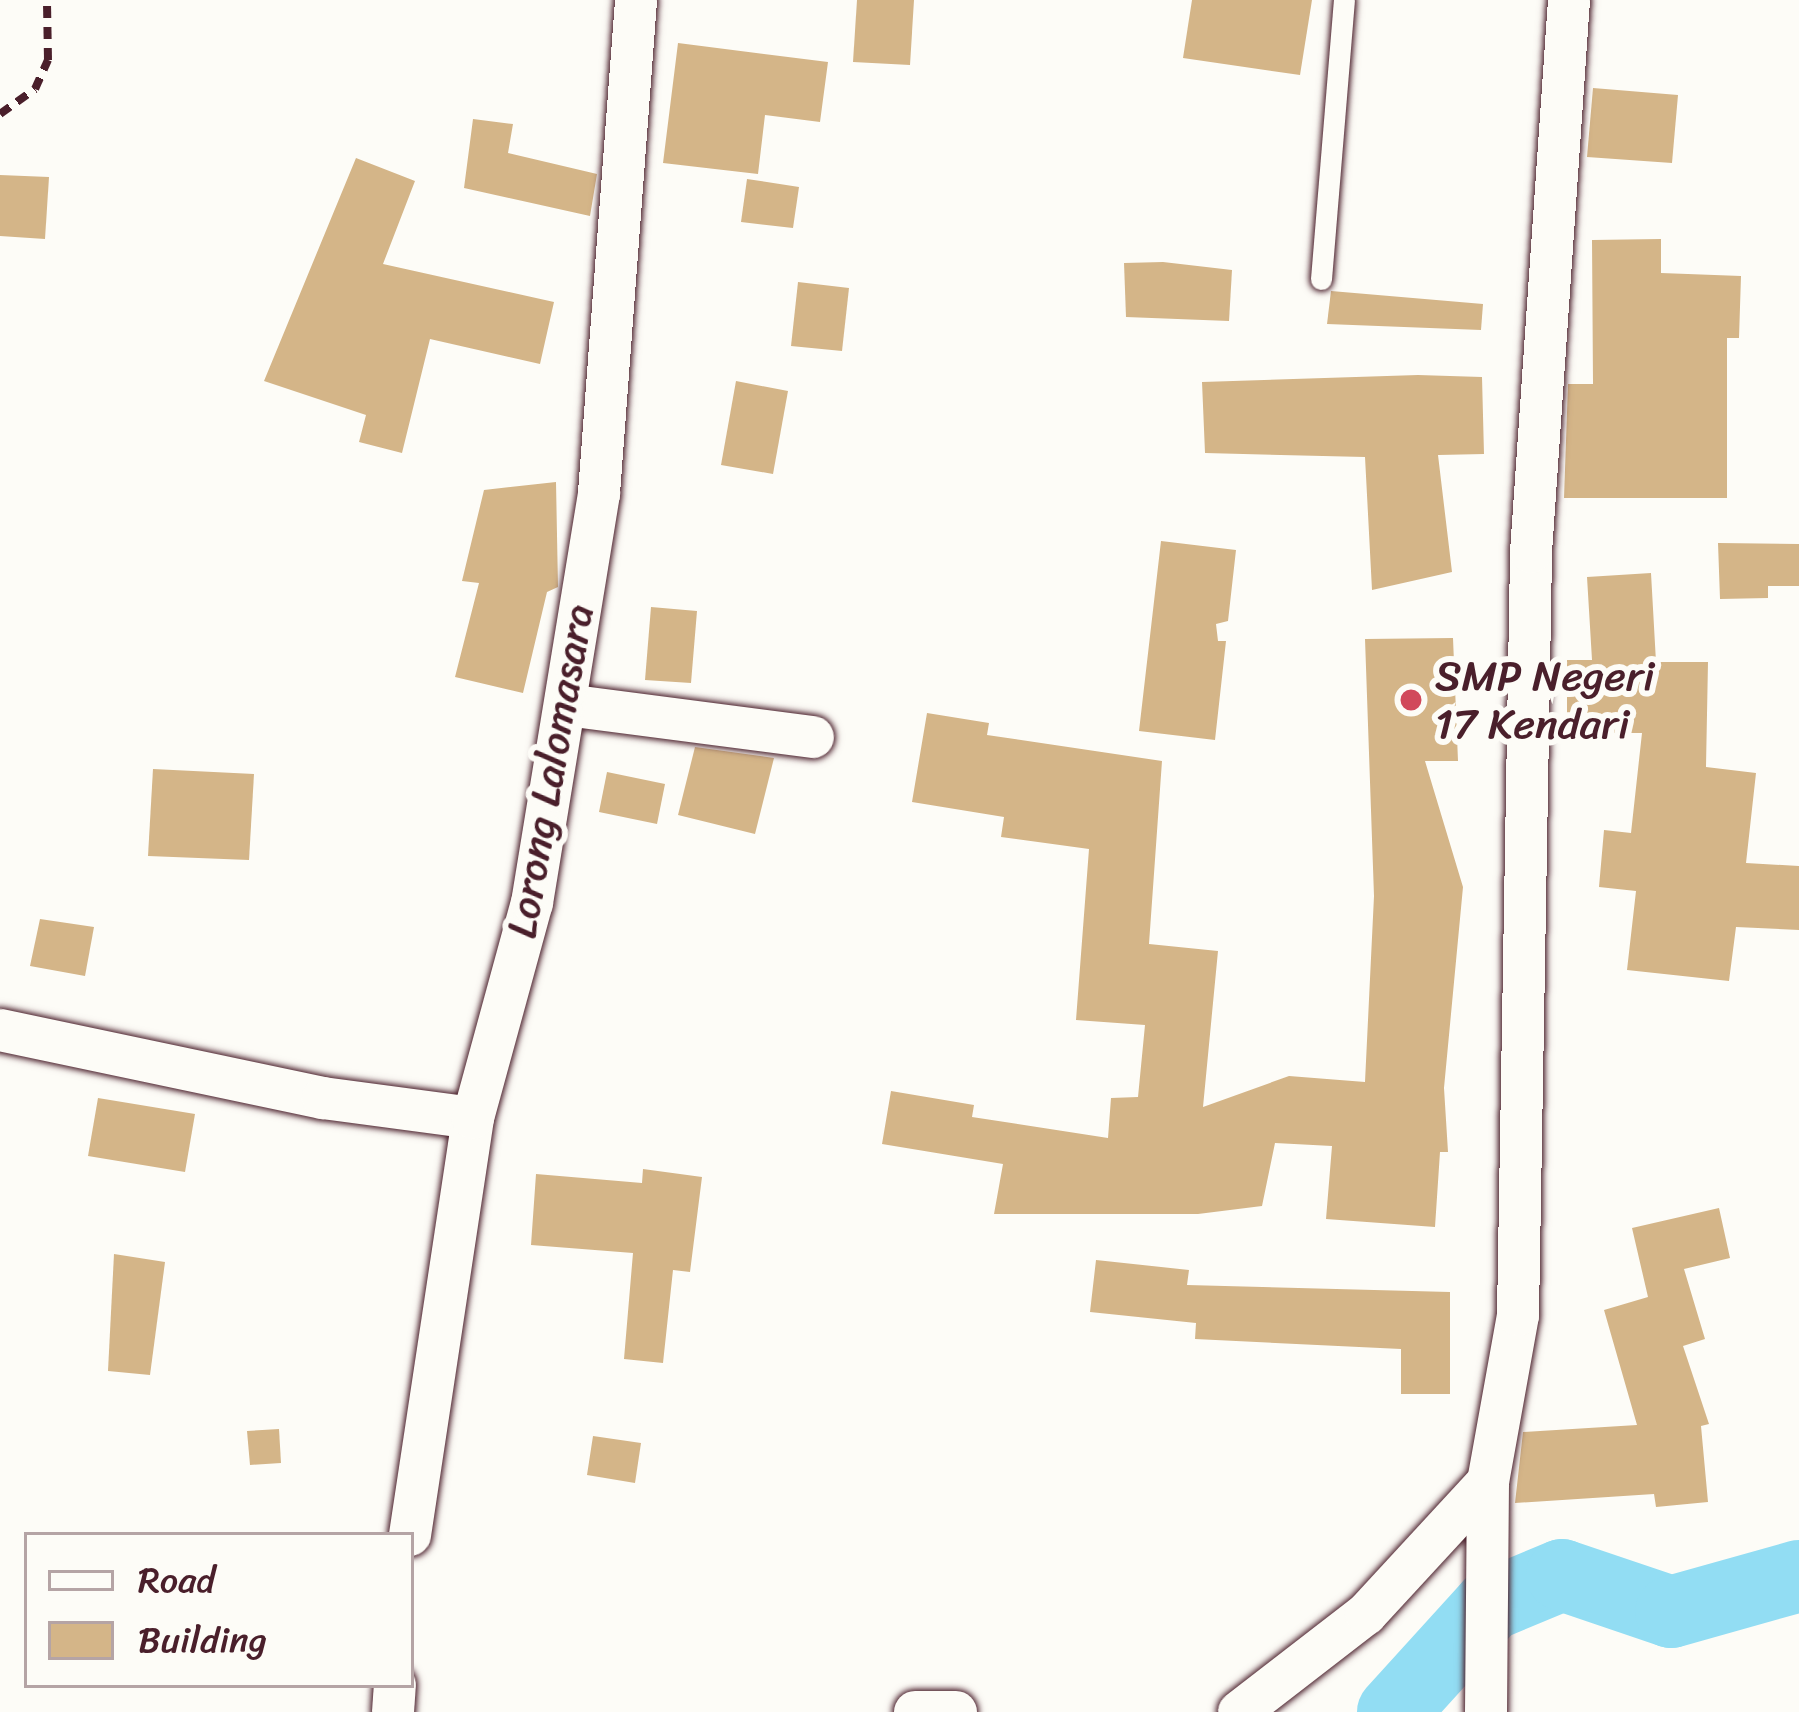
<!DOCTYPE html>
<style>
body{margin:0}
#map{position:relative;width:1799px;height:1712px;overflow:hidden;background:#fdfcf7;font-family:Sriracha,sans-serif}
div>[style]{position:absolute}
.river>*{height:72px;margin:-36px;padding:0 36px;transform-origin:36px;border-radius:36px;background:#92ddf3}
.building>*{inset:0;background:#d4b588}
.path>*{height:8px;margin-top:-4px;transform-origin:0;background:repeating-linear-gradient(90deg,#4a1f2b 0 12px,transparent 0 21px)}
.roads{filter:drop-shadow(0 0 3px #4a1f2b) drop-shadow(0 0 3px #4a1f2b)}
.service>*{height:21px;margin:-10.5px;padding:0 10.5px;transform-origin:10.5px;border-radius:10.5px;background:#fdfcf7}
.minor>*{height:42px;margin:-21px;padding:0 21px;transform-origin:21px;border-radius:21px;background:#fdfcf7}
.dots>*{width:33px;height:33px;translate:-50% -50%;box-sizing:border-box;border:6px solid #fdfcf7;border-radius:50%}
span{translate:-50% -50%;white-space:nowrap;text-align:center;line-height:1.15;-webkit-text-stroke:12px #fdfcf7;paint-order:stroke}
.poi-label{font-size:42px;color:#4a1f2b}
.left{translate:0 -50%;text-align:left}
.street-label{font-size:42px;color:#4a1f2b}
.legend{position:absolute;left:24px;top:1532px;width:390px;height:156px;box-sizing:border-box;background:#fdfcf7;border:3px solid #b5a4a5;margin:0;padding:15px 21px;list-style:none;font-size:36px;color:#4a1f2b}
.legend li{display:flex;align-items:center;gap:24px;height:60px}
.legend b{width:60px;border:3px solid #b5a4a5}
</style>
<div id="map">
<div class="river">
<i style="left:1393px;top:1712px;width:144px;rotate:-47.8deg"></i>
<i style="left:1490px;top:1605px;width:78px;rotate:-22.6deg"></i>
<i style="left:1562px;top:1575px;width:115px;rotate:18.7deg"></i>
<i style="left:1671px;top:1612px;width:133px;rotate:-15.7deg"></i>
</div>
<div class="building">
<i style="clip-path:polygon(857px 0,914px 0,910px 65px,853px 62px)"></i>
<i style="clip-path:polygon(1192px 0,1312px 0,1300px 75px,1183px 58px)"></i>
<i style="clip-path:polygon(678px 43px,828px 62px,820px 122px,765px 115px,758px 174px,663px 163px)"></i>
<i style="clip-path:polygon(1593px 88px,1678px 95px,1672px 163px,1587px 157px)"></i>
<i style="clip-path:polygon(473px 119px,513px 124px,508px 153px,597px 174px,590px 216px,464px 188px)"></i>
<i style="clip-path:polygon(356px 158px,415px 181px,383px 264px,554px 302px,540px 364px,430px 339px,402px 453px,359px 442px,366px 415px,264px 381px)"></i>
<i style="clip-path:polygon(0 175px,49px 177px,45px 239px,0 236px)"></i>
<i style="clip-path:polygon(747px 179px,799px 187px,793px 228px,741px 222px)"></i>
<i style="clip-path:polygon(1661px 239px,1661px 273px,1741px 276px,1739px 338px,1727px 338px,1727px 498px,1564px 498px,1568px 384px,1593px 384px,1592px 240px)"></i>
<i style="clip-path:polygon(1163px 262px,1232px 270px,1229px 321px,1126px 317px,1124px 263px)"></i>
<i style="clip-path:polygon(798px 282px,849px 288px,842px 351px,791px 346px)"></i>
<i style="clip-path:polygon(1331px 291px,1483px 304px,1481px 330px,1327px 324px)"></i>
<i style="clip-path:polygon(1418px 375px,1482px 377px,1484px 454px,1438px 455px,1452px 572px,1372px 590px,1365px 457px,1205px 453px,1202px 382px)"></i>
<i style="clip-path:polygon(736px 381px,788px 391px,773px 474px,721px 465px)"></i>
<i style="clip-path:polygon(556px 482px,558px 587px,547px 592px,523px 693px,455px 677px,479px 583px,462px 581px,484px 490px)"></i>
<i style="clip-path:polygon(1161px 541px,1236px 550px,1228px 621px,1216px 624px,1218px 641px,1226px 641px,1215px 740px,1139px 731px)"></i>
<i style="clip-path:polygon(1718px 543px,1799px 544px,1799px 586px,1768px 586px,1768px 598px,1720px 599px)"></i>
<i style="clip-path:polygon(1651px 573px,1656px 662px,1708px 662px,1706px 767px,1756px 773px,1746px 863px,1799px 866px,1799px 930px,1736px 927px,1729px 981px,1627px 970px,1636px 891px,1599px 887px,1604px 830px,1631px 833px,1642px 733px,1567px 733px,1567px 660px,1592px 660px,1587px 577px)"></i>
<i style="clip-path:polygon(651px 607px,697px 611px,691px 683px,645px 680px)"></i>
<i style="clip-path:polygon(1453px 638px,1458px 761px,1425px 761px,1463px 887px,1444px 1088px,1448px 1152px,1440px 1152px,1435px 1227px,1326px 1219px,1332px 1146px,1275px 1143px,1262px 1206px,1198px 1214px,994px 1214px,1003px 1164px,882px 1144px,891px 1091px,974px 1105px,972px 1117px,1108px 1138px,1111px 1098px,1138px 1097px,1145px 1025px,1076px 1020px,1089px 849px,1001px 837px,1004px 817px,912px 802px,927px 713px,989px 723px,987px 735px,1162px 761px,1149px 944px,1218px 951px,1203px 1107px,1289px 1076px,1365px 1082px,1374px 896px,1365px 639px)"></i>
<i style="clip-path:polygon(695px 747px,774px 758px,755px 834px,678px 815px)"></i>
<i style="clip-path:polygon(153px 769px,254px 774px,249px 860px,148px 856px)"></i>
<i style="clip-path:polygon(607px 772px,665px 784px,657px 824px,599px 812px)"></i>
<i style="clip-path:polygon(40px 919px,94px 927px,85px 976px,30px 966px)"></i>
<i style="clip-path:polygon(98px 1098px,195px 1114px,185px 1172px,88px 1156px)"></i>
<i style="clip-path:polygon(643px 1169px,702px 1177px,690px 1272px,673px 1270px,663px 1363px,624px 1359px,633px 1253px,531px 1245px,536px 1174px,642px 1183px)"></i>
<i style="clip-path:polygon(1719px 1208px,1730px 1258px,1684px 1269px,1705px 1339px,1683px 1346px,1709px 1424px,1701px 1426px,1708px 1502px,1656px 1507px,1654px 1494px,1515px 1503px,1523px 1432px,1637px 1425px,1604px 1310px,1648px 1297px,1632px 1228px)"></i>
<i style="clip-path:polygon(114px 1254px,165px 1262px,150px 1375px,108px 1371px)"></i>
<i style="clip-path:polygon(1096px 1260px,1189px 1270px,1187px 1285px,1450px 1292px,1450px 1394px,1401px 1394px,1401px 1349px,1195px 1339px,1196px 1323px,1090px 1312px)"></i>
<i style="clip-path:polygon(279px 1429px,281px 1463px,250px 1465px,247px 1431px)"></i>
<i style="clip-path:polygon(593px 1436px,641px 1443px,635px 1483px,587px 1475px)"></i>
</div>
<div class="path">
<i style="left:0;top:114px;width:43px;rotate:-35.5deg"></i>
<i style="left:35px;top:89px;width:32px;rotate:-66deg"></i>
<i style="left:48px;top:60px;width:60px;rotate:-91deg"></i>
</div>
<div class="roads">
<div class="service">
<i style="left:1321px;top:279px;width:280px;rotate:-85.3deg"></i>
</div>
<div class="minor">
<i style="left:566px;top:705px;width:249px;rotate:7.4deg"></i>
<i style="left:0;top:1030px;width:330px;rotate:11.9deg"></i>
<i style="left:323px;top:1098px;width:151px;rotate:7.6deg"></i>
<i style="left:410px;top:1535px;width:422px;rotate:-81.4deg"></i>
<i style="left:473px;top:1118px;width:223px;rotate:-74.7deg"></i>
<i style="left:532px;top:903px;width:415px;rotate:-80.7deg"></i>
<i style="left:599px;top:493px;width:494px;rotate:-85.7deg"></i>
<i style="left:393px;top:1712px;width:27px;rotate:-86deg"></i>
<i style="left:915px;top:1712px;width:41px"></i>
<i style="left:1239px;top:1712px;width:160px;rotate:-37.7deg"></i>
<i style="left:1366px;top:1614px;width:180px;rotate:-47.3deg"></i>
<i style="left:1488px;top:1482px;width:170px;rotate:-79.8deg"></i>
<i style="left:1518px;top:1315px;width:763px;rotate:-89.02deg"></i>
<i style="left:1531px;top:552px;width:553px;rotate:-86.06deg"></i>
<i style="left:1486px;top:1712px;width:230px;rotate:-89.5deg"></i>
</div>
</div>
<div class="dots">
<i style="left:1411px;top:700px;background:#d1495b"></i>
</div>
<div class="poi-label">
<span class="left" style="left:1435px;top:700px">SMP Negeri<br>17 Kendari</span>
</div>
<div class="street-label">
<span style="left:550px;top:771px;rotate:-80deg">Lorong Lalomasara</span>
</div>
<ul class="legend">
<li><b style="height:15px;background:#fdfcf7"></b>Road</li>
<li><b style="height:33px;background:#d4b588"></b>Building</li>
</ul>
</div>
